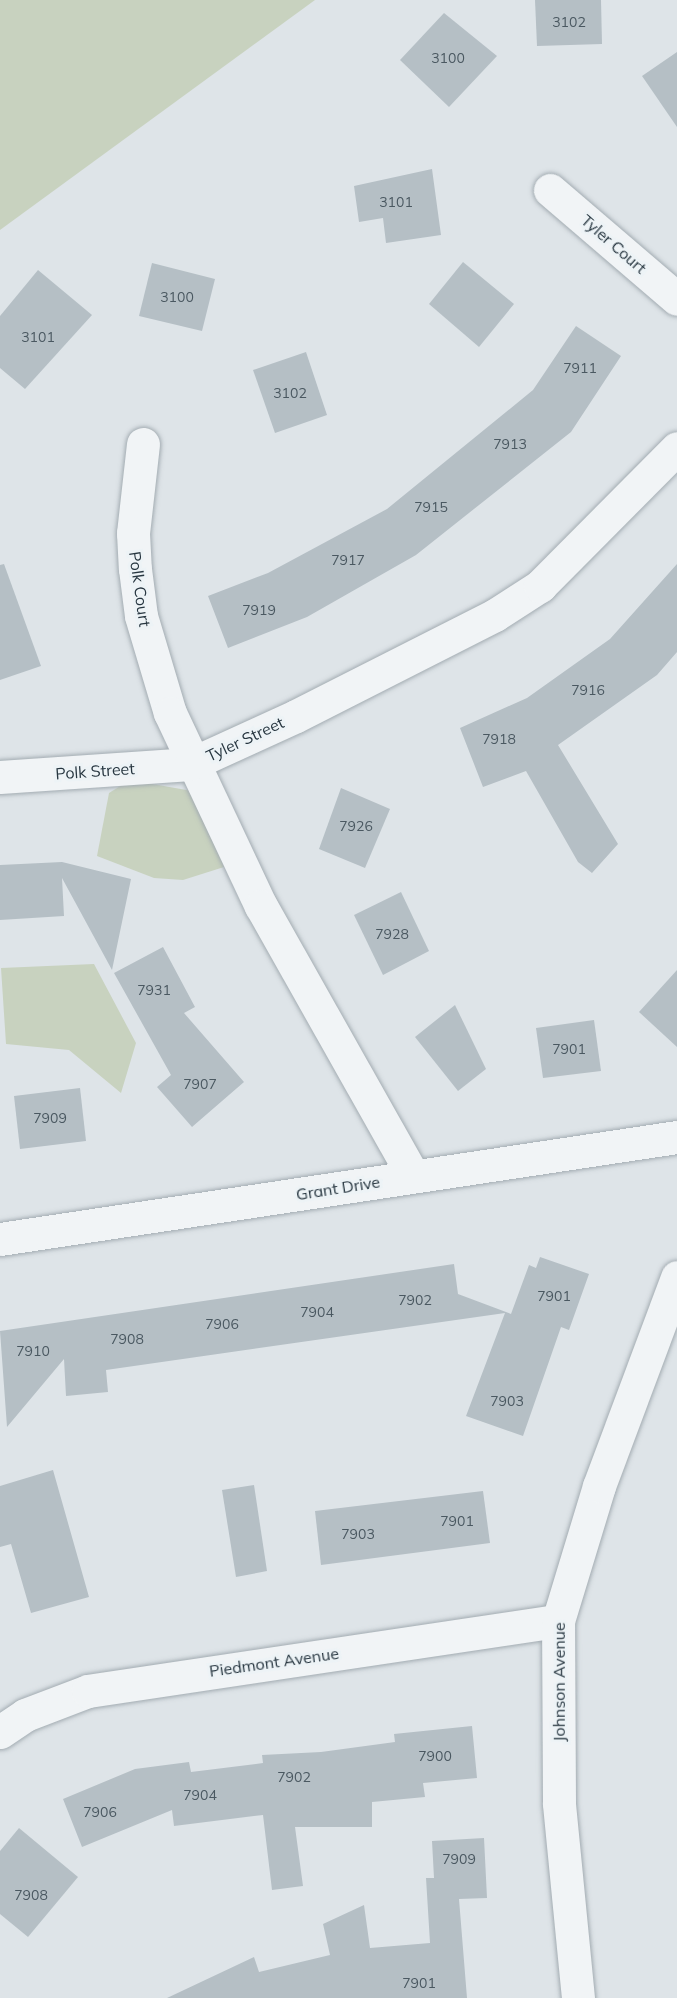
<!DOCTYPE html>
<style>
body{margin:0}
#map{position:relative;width:677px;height:1998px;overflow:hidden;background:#dee4e8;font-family:Mulish,sans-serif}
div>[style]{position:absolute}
.green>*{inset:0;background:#c8d2bf}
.building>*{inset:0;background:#b5bfc5}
.roads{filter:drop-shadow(0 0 2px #a3acb2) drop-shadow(0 0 2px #a3acb2)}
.street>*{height:33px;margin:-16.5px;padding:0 16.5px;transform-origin:16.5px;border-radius:16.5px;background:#f1f4f6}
span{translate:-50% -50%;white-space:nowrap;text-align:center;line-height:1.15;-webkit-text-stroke:6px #edf3f6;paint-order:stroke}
.number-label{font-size:14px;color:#4a5861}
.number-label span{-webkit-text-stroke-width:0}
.street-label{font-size:16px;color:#273640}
</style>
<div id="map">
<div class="green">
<i style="clip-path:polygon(0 0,315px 0,0 230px)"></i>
<i style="clip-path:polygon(130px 780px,192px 791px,224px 867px,183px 880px,154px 878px,97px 856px,109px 793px)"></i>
<i style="clip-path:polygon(94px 964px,136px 1043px,121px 1093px,69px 1050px,6px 1044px,1px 968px)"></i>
</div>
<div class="building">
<i style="clip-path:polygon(535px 0,601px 0,602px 44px,537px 46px)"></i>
<i style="clip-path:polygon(444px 13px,497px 56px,449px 107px,400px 60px)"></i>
<i style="clip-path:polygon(677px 52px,677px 127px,642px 76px)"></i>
<i style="clip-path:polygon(432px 169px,441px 235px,386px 243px,383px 218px,359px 222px,354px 186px)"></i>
<i style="clip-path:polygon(463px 262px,514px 304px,479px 347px,429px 304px)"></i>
<i style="clip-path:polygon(152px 263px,215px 279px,202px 331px,139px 316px)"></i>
<i style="clip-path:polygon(38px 270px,92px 315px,25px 389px,0 368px,0 316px)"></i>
<i style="clip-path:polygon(576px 326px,621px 356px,571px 432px,416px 555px,307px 617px,228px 648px,208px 596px,268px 573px,387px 509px,533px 390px)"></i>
<i style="clip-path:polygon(306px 352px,327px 415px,275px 433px,253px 370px)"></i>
<i style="clip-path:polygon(4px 564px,41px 666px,0 680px,0 565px)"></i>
<i style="clip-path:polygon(677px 564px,677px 652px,657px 675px,558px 745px,618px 844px,592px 873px,578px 862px,526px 771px,483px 787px,460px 728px,527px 698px,610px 639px)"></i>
<i style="clip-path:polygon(341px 788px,390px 809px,365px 868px,319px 849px)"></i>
<i style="clip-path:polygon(62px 862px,131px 879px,112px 970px,62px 878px,64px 916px,0 920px,0 865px)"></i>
<i style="clip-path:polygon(401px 892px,429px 951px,383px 975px,354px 915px)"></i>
<i style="clip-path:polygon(163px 947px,195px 1007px,184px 1013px,244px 1082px,192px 1127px,157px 1087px,171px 1075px,114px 973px)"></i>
<i style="clip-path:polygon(677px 970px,677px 1047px,639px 1012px)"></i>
<i style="clip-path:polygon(455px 1005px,486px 1069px,458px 1091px,415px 1037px)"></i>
<i style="clip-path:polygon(594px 1020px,601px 1071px,543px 1078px,536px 1028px)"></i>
<i style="clip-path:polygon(80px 1088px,86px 1141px,20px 1149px,14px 1096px)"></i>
<i style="clip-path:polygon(540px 1257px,589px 1274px,569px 1330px,561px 1327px,523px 1436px,466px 1416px,505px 1313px,106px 1370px,108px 1392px,66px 1396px,64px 1359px,7px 1427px,0 1331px,454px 1264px,458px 1294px,511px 1314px,529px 1265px,536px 1268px)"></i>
<i style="clip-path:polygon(53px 1470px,89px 1597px,31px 1613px,11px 1544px,0 1547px,0 1486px)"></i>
<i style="clip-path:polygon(254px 1485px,267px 1571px,236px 1577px,222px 1490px)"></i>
<i style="clip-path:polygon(483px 1491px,490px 1543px,321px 1565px,315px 1511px)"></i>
<i style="clip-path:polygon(472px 1726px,477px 1778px,423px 1783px,425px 1797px,372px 1802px,372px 1827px,295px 1827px,303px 1886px,272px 1890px,263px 1815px,174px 1826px,172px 1810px,82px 1847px,63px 1799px,135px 1769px,189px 1762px,191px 1772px,263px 1763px,262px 1755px,321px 1752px,395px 1742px,394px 1734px)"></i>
<i style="clip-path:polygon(19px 1828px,78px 1877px,28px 1937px,0 1914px,0 1851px)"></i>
<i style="clip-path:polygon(484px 1838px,487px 1898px,459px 1899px,467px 1998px,167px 1998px,254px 1957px,259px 1972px,330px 1955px,323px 1924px,364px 1905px,370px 1948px,430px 1943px,426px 1878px,434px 1878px,432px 1841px)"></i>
</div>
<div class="roads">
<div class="street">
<i style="left:550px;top:190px;width:167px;rotate:40.6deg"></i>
<i style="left:143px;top:444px;width:90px;rotate:96.4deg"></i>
<i style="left:133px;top:533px;width:36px;rotate:87deg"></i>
<i style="left:135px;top:569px;width:47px;rotate:82.7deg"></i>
<i style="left:141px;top:616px;width:101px;rotate:73.4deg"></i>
<i style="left:170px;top:713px;width:213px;rotate:64.8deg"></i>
<i style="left:261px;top:906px;width:310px;rotate:60.6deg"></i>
<i style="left:0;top:777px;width:191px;rotate:-3.9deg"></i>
<i style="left:191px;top:764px;width:115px;rotate:-24.6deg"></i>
<i style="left:296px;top:716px;width:223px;rotate:-26.9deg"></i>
<i style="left:495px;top:615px;width:54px;rotate:-32.8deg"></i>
<i style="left:540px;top:586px;width:194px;rotate:-45.2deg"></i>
<i style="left:0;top:1239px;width:685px;rotate:-8.57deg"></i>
<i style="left:0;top:1732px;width:30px;rotate:-34deg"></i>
<i style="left:25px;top:1715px;width:67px;rotate:-20.9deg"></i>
<i style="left:88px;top:1691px;width:475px;rotate:-8.5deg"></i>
<i style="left:578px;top:1998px;width:196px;rotate:-95.6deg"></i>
<i style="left:559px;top:1803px;width:182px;rotate:-90.3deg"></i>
<i style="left:558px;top:1621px;width:141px;rotate:-73.1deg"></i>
<i style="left:599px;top:1486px;width:223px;rotate:-69.5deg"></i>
</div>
</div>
<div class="number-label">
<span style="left:569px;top:22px">3102</span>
<span style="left:448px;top:58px">3100</span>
<span style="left:396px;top:202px">3101</span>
<span style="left:177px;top:297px">3100</span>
<span style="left:38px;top:337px">3101</span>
<span style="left:580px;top:368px">7911</span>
<span style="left:290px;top:393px">3102</span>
<span style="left:510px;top:444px">7913</span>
<span style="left:431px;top:507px">7915</span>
<span style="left:348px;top:560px">7917</span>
<span style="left:259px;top:610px">7919</span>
<span style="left:588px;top:690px">7916</span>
<span style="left:499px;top:739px">7918</span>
<span style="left:356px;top:826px">7926</span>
<span style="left:392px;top:934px">7928</span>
<span style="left:154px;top:990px">7931</span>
<span style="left:569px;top:1049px">7901</span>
<span style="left:200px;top:1084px">7907</span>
<span style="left:50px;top:1118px">7909</span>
<span style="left:554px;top:1296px">7901</span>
<span style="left:415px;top:1300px">7902</span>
<span style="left:317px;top:1312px">7904</span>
<span style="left:222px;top:1324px">7906</span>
<span style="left:127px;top:1339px">7908</span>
<span style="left:33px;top:1351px">7910</span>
<span style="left:507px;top:1401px">7903</span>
<span style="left:457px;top:1521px">7901</span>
<span style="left:358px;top:1534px">7903</span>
<span style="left:435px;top:1756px">7900</span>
<span style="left:294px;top:1777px">7902</span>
<span style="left:200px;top:1795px">7904</span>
<span style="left:100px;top:1812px">7906</span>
<span style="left:459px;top:1859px">7909</span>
<span style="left:31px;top:1895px">7908</span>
<span style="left:419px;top:1983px">7901</span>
</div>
<div class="street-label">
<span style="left:614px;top:244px;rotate:41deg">Tyler Court</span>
<span style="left:140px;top:589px;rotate:82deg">Polk Court</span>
<span style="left:245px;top:739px;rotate:-25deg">Tyler Street</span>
<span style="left:95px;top:771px;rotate:-4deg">Polk Street</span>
<span style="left:338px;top:1188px;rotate:-9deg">Grant Drive</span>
<span style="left:274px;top:1662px;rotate:-8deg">Piedmont Avenue</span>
<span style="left:559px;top:1682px;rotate:-90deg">Johnson Avenue</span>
</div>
</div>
